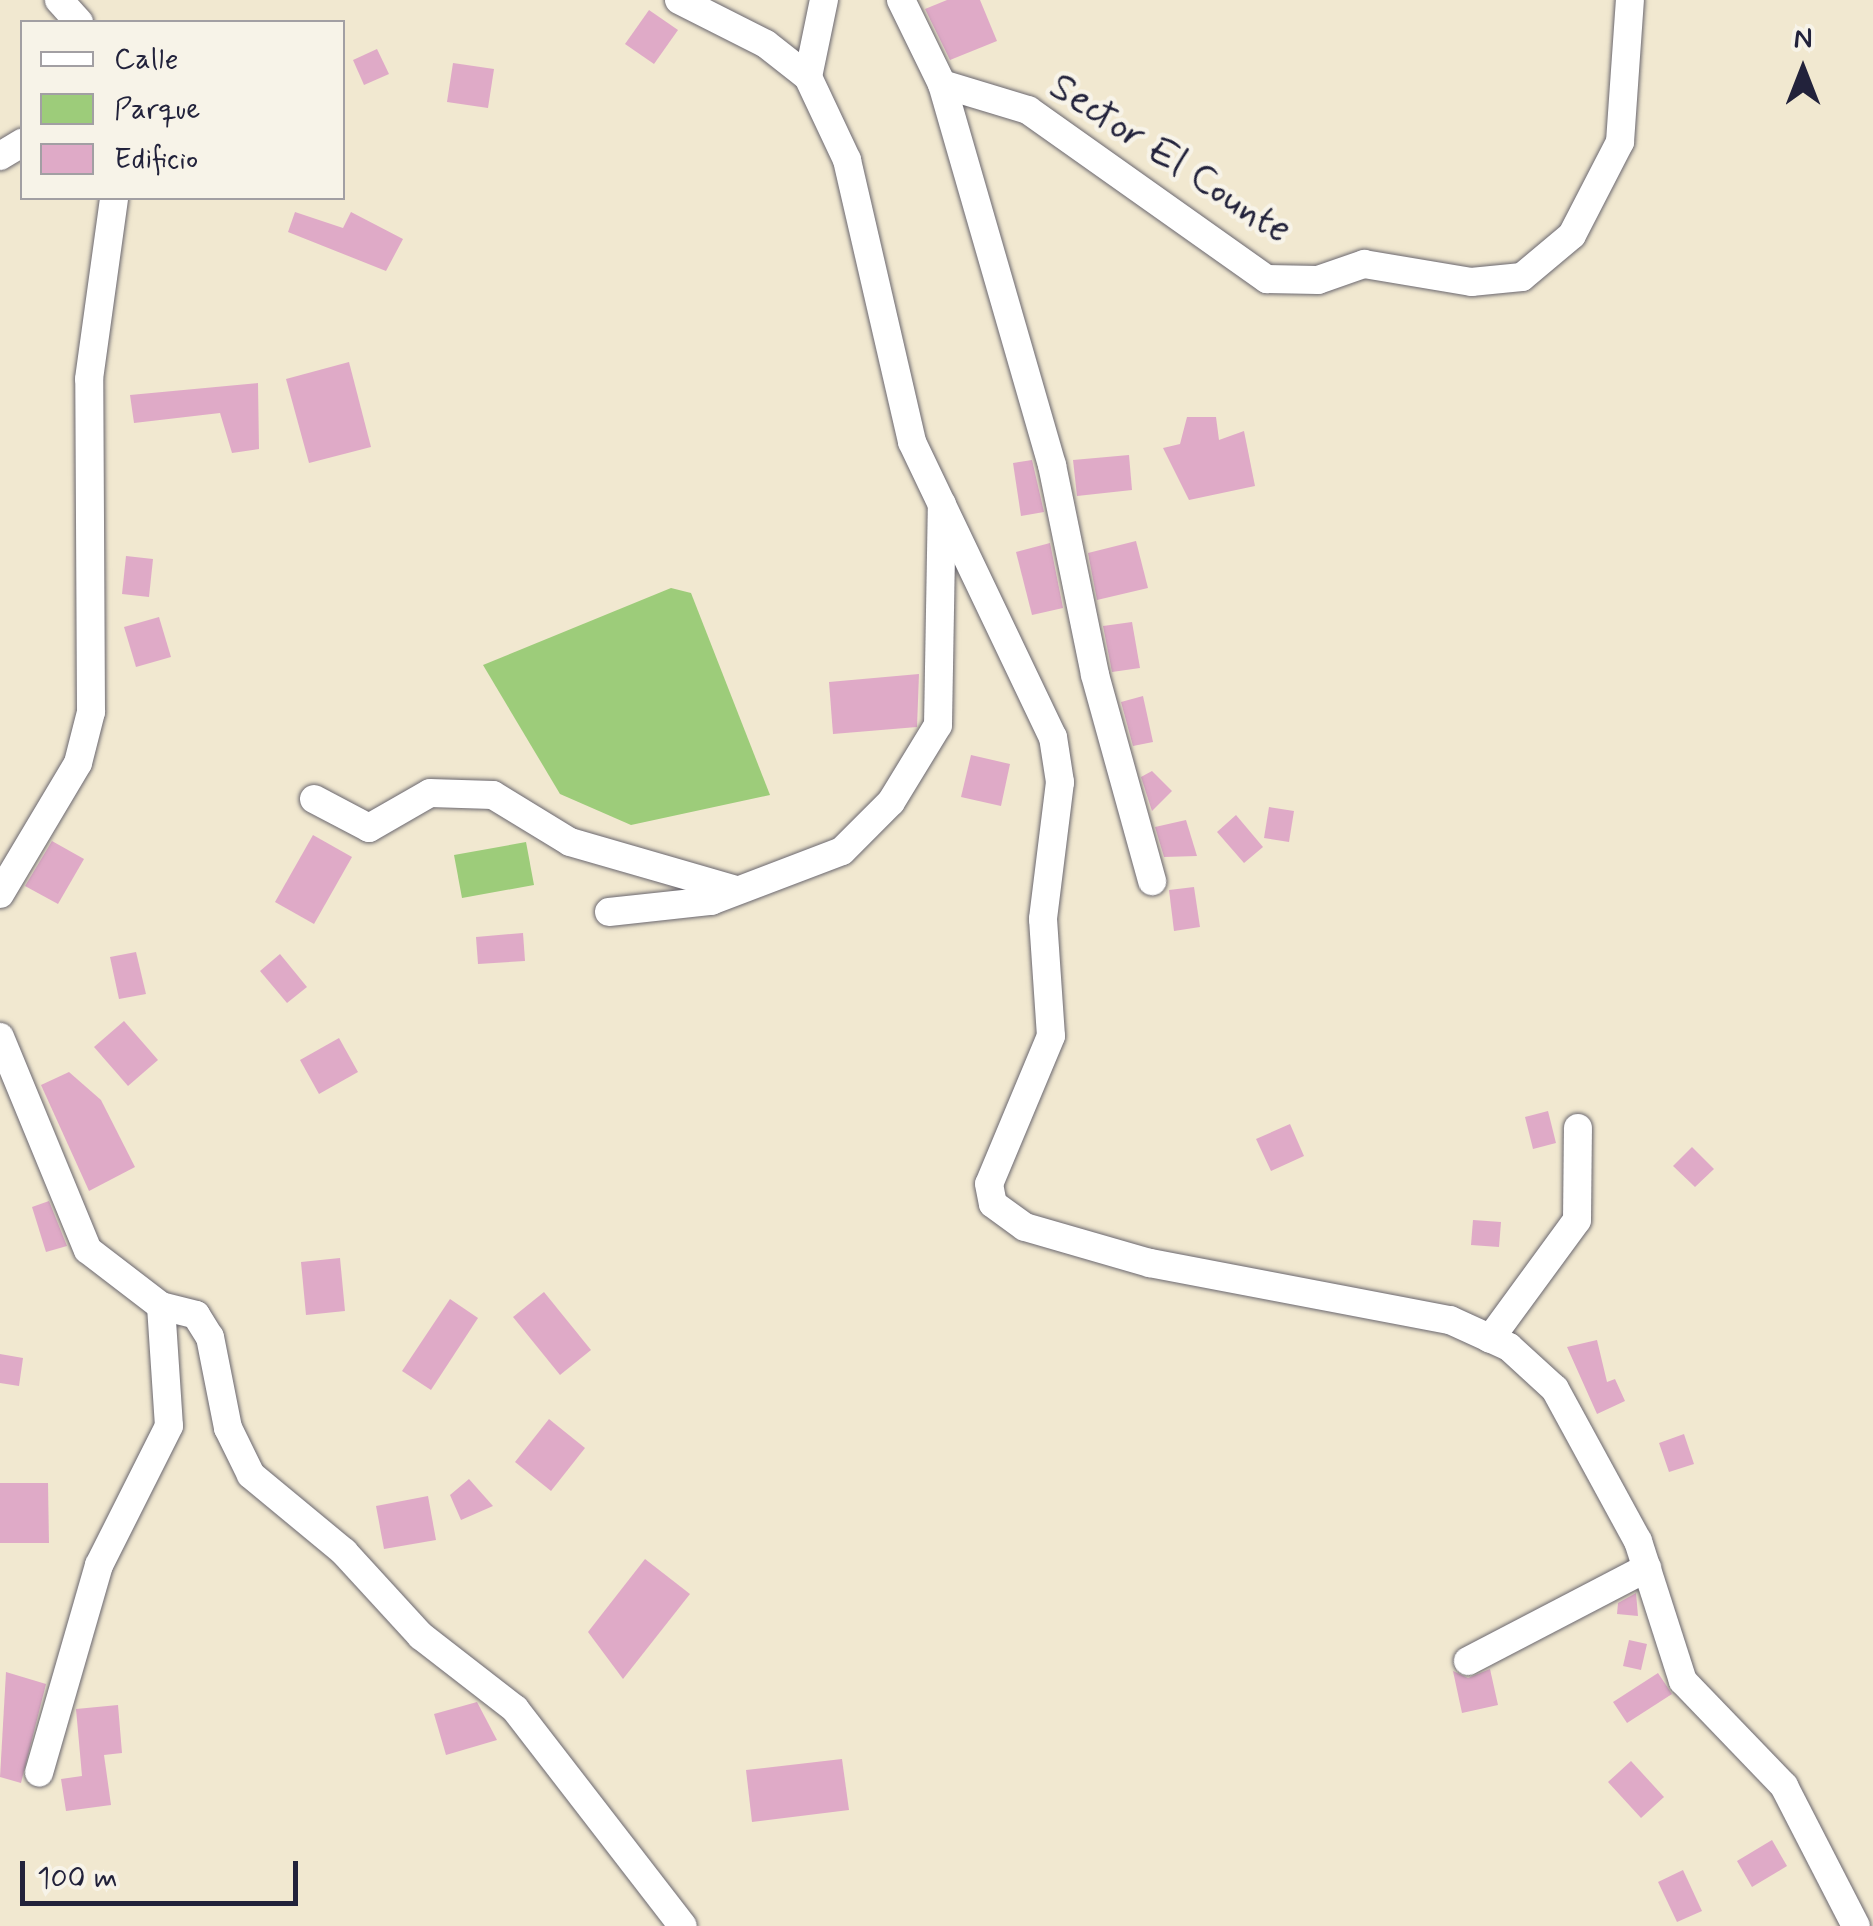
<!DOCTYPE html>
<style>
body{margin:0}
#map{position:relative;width:1873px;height:1926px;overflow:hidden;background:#f1e8d0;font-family:Mynerve,sans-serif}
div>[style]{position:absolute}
.green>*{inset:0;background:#9dcc7a}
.building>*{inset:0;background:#dfaac7}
.roads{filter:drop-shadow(0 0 2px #6a676f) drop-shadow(0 0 2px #6a676f)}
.minor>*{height:28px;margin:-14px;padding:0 14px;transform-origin:14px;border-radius:14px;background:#fff}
span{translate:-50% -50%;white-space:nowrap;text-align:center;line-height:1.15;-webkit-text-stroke:9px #f7f3e8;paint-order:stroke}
.street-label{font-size:40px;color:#22223b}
.legend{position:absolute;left:20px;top:20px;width:325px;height:180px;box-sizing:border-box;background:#f7f3e8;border:2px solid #a29fa3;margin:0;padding:12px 18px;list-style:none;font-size:30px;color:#22223b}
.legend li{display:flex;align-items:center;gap:20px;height:50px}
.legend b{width:50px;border:2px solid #a29fa3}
.north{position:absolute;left:1753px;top:20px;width:100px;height:100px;-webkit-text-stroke:8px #f7f3e8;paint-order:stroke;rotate:0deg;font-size:28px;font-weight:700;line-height:40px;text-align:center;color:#22223b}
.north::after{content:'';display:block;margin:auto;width:35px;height:45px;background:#22223b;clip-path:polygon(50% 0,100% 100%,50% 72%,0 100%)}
.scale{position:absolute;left:20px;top:1861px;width:278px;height:45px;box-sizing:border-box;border:5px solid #22223b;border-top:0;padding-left:12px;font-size:30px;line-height:35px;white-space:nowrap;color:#22223b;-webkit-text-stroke:8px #f7f3e8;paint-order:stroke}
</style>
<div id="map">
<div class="green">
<i style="clip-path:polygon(671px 588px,691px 593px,770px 795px,631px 825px,560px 794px,483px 665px)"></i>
<i style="clip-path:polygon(526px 842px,534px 885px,462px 898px,454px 855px)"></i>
</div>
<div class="building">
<i style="clip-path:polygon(947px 0,980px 0,997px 41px,950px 60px,925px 9px)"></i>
<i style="clip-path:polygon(649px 10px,678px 30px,654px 64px,625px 44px)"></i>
<i style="clip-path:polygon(377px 49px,389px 74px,364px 85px,353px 60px)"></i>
<i style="clip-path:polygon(453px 63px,494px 69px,488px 108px,447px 102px)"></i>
<i style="clip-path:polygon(295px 212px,343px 228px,351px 212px,403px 239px,386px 271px,288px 232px)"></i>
<i style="clip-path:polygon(349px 362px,371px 447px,309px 463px,286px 379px)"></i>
<i style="clip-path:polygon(258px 383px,259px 449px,232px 453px,220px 413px,134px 423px,130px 395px)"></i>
<i style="clip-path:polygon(1187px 417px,1216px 417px,1219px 440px,1244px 431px,1255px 486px,1189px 500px,1163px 448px,1180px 444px)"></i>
<i style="clip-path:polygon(1129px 455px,1132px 490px,1077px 496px,1073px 460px)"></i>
<i style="clip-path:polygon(1032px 460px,1044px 512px,1021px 516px,1013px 463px)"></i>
<i style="clip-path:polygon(1136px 541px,1148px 588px,1097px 600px,1088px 553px)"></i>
<i style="clip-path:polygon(1050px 543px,1063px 608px,1032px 615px,1016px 552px)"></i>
<i style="clip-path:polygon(126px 556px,153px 559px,149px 597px,122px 594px)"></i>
<i style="clip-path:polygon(159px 617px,171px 657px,136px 667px,124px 627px)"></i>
<i style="clip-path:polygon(1132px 622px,1140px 668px,1112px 672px,1103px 626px)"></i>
<i style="clip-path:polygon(919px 674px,917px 727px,833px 734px,829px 682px)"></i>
<i style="clip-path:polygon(1143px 696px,1153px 742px,1133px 746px,1121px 702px)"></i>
<i style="clip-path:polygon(971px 755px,1010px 764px,1001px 806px,961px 797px)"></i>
<i style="clip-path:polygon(1152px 771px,1172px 791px,1152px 811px,1141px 777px)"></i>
<i style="clip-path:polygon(1269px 807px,1294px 811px,1289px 842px,1264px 838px)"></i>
<i style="clip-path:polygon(1236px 815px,1263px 847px,1244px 863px,1217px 832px)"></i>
<i style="clip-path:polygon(1186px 820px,1197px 856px,1164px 857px,1155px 827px)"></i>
<i style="clip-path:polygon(313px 835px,352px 857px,314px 924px,275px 902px)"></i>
<i style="clip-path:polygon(52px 841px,84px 859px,58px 904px,25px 886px)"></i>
<i style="clip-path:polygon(1194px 887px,1200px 927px,1174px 931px,1169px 890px)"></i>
<i style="clip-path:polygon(523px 933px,525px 961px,478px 964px,476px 937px)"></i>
<i style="clip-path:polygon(136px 952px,146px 994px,119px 999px,110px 957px)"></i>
<i style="clip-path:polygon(280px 954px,307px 987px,287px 1003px,260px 971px)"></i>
<i style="clip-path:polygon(124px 1021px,158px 1060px,128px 1086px,94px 1047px)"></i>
<i style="clip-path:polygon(339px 1038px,358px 1072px,319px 1094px,300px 1060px)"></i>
<i style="clip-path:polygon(69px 1072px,101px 1100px,135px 1167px,89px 1191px,41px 1085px)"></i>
<i style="clip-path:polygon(1548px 1111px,1556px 1143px,1533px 1149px,1525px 1117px)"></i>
<i style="clip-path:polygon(1290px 1124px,1304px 1156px,1271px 1171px,1256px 1139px)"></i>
<i style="clip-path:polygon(1692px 1147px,1714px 1169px,1695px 1187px,1673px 1166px)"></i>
<i style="clip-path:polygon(49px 1201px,67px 1246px,46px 1252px,32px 1207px)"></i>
<i style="clip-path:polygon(1473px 1220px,1501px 1222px,1499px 1247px,1471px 1245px)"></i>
<i style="clip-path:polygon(340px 1258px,345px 1311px,306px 1315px,301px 1262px)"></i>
<i style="clip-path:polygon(544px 1292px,591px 1350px,560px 1375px,513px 1317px)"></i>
<i style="clip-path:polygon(450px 1299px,478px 1318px,431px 1390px,402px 1371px)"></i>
<i style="clip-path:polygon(1597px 1340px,1607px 1382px,1615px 1379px,1625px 1401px,1597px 1414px,1567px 1347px)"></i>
<i style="clip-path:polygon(0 1354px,23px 1358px,19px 1386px,0 1383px)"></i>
<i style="clip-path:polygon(549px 1419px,585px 1448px,551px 1491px,515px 1462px)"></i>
<i style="clip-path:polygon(1684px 1434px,1694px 1464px,1669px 1472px,1659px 1443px)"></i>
<i style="clip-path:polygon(469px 1479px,493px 1506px,461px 1520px,450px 1495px)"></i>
<i style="clip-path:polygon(0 1483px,48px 1483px,49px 1543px,0 1543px)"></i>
<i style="clip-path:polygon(428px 1496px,436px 1540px,384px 1549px,376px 1506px)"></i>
<i style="clip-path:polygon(645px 1559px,690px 1594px,623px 1679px,588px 1632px)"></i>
<i style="clip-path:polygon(1636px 1593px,1638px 1616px,1617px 1614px,1618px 1603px)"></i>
<i style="clip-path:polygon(1629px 1640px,1647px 1644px,1641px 1670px,1623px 1666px)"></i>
<i style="clip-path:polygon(1490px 1669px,1498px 1705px,1462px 1713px,1453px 1671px,1468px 1678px)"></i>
<i style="clip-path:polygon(6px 1672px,46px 1684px,21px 1783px,0 1777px)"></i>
<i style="clip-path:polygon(1658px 1673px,1672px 1694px,1627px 1723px,1613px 1702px)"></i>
<i style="clip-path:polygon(477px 1702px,497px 1740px,446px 1755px,434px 1714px)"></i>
<i style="clip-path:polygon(118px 1705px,122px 1753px,104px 1755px,111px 1805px,66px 1811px,61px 1779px,82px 1776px,76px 1709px)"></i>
<i style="clip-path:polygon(842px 1759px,849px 1810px,752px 1822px,746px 1770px)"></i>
<i style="clip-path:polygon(1631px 1761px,1664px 1797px,1641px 1818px,1608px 1782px)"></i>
<i style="clip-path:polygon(1772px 1840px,1787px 1866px,1752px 1887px,1737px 1861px)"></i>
<i style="clip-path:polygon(1683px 1870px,1702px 1911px,1677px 1922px,1658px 1882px)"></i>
</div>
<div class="roads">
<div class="minor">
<i style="left:59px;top:0;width:30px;rotate:48deg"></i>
<i style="left:679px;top:0;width:97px;rotate:26.8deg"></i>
<i style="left:766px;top:44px;width:53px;rotate:38.2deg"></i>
<i style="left:808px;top:77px;width:92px;rotate:64.8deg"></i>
<i style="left:847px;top:160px;width:289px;rotate:77deg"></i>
<i style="left:912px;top:442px;width:327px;rotate:64.5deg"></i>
<i style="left:1053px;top:737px;width:46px;rotate:81.2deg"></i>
<i style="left:1060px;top:782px;width:138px;rotate:97.1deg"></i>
<i style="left:1043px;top:919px;width:117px;rotate:86.1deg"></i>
<i style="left:1051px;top:1036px;width:160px;rotate:112.7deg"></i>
<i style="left:989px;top:1184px;width:20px;rotate:79deg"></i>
<i style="left:993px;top:1204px;width:39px;rotate:36deg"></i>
<i style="left:1025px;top:1227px;width:130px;rotate:16.1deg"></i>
<i style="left:1150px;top:1263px;width:305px;rotate:10.8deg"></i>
<i style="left:1450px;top:1320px;width:65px;rotate:24.6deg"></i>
<i style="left:1509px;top:1347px;width:62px;rotate:42.4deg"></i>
<i style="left:1555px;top:1389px;width:173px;rotate:61.4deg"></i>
<i style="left:1638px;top:1541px;width:147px;rotate:72.2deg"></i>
<i style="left:1683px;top:1681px;width:146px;rotate:46.1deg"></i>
<i style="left:1784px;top:1786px;width:157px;rotate:62.8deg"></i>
<i style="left:901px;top:0;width:93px;rotate:64deg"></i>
<i style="left:942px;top:84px;width:90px;rotate:16.8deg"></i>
<i style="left:1028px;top:110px;width:293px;rotate:35.3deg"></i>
<i style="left:1267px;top:279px;width:51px;rotate:1.1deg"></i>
<i style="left:1318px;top:280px;width:49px;rotate:-19.2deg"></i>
<i style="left:1364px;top:264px;width:109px;rotate:9.5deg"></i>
<i style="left:1471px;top:282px;width:51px;rotate:-5.6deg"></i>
<i style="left:1522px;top:277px;width:65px;rotate:-40deg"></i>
<i style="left:1572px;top:235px;width:105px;rotate:-62.7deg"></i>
<i style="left:1620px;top:142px;width:142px;rotate:-86deg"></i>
<i style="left:808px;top:77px;width:79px;rotate:-78.3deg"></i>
<i style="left:942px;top:84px;width:397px;rotate:73.9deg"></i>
<i style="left:1052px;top:465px;width:214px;rotate:78.4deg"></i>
<i style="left:1095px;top:675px;width:214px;rotate:74.5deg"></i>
<i style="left:0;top:156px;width:26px;rotate:-31deg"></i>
<i style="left:314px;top:799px;width:62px;rotate:27.8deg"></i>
<i style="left:369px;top:828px;width:70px;rotate:-29.8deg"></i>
<i style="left:430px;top:793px;width:63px;rotate:1.8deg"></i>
<i style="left:493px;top:795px;width:90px;rotate:31.4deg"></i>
<i style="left:570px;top:842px;width:170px;rotate:16.1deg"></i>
<i style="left:0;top:894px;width:152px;rotate:-59.2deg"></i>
<i style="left:78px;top:763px;width:53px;rotate:-75.7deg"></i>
<i style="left:91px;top:712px;width:333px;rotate:-90.3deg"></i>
<i style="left:89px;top:379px;width:183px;rotate:-82.1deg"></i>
<i style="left:609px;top:912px;width:103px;rotate:-6.2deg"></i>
<i style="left:711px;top:901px;width:140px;rotate:-20.9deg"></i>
<i style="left:842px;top:851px;width:69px;rotate:-45deg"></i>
<i style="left:891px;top:802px;width:90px;rotate:-58.6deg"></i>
<i style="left:938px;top:725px;width:221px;rotate:-89deg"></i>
<i style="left:0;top:1037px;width:230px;rotate:67.6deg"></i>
<i style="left:88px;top:1250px;width:92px;rotate:37.5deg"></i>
<i style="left:161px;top:1306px;width:120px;rotate:86.2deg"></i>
<i style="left:169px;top:1426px;width:156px;rotate:116.7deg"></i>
<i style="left:99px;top:1565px;width:216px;rotate:106.1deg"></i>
<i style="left:161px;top:1306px;width:36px;rotate:14deg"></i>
<i style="left:196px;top:1315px;width:26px;rotate:58deg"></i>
<i style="left:210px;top:1337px;width:93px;rotate:78.8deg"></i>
<i style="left:228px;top:1428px;width:52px;rotate:63.9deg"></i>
<i style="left:251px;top:1475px;width:121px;rotate:39.6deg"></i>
<i style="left:344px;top:1552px;width:114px;rotate:47.5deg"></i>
<i style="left:421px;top:1636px;width:119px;rotate:37.8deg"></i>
<i style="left:515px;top:1709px;width:274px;rotate:52.3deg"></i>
<i style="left:1490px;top:1339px;width:147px;rotate:-53.8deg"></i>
<i style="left:1577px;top:1220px;width:92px;rotate:-89.4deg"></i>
<i style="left:1468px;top:1661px;width:202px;rotate:-27.5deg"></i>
</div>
</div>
<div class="street-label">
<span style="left:1170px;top:159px;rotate:33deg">Sector El Counte</span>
</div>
<ul class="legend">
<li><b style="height:12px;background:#fff"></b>Calle</li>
<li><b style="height:28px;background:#9dcc7a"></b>Parque</li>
<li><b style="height:28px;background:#dfaac7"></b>Edificio</li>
</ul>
<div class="north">N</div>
<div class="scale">100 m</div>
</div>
